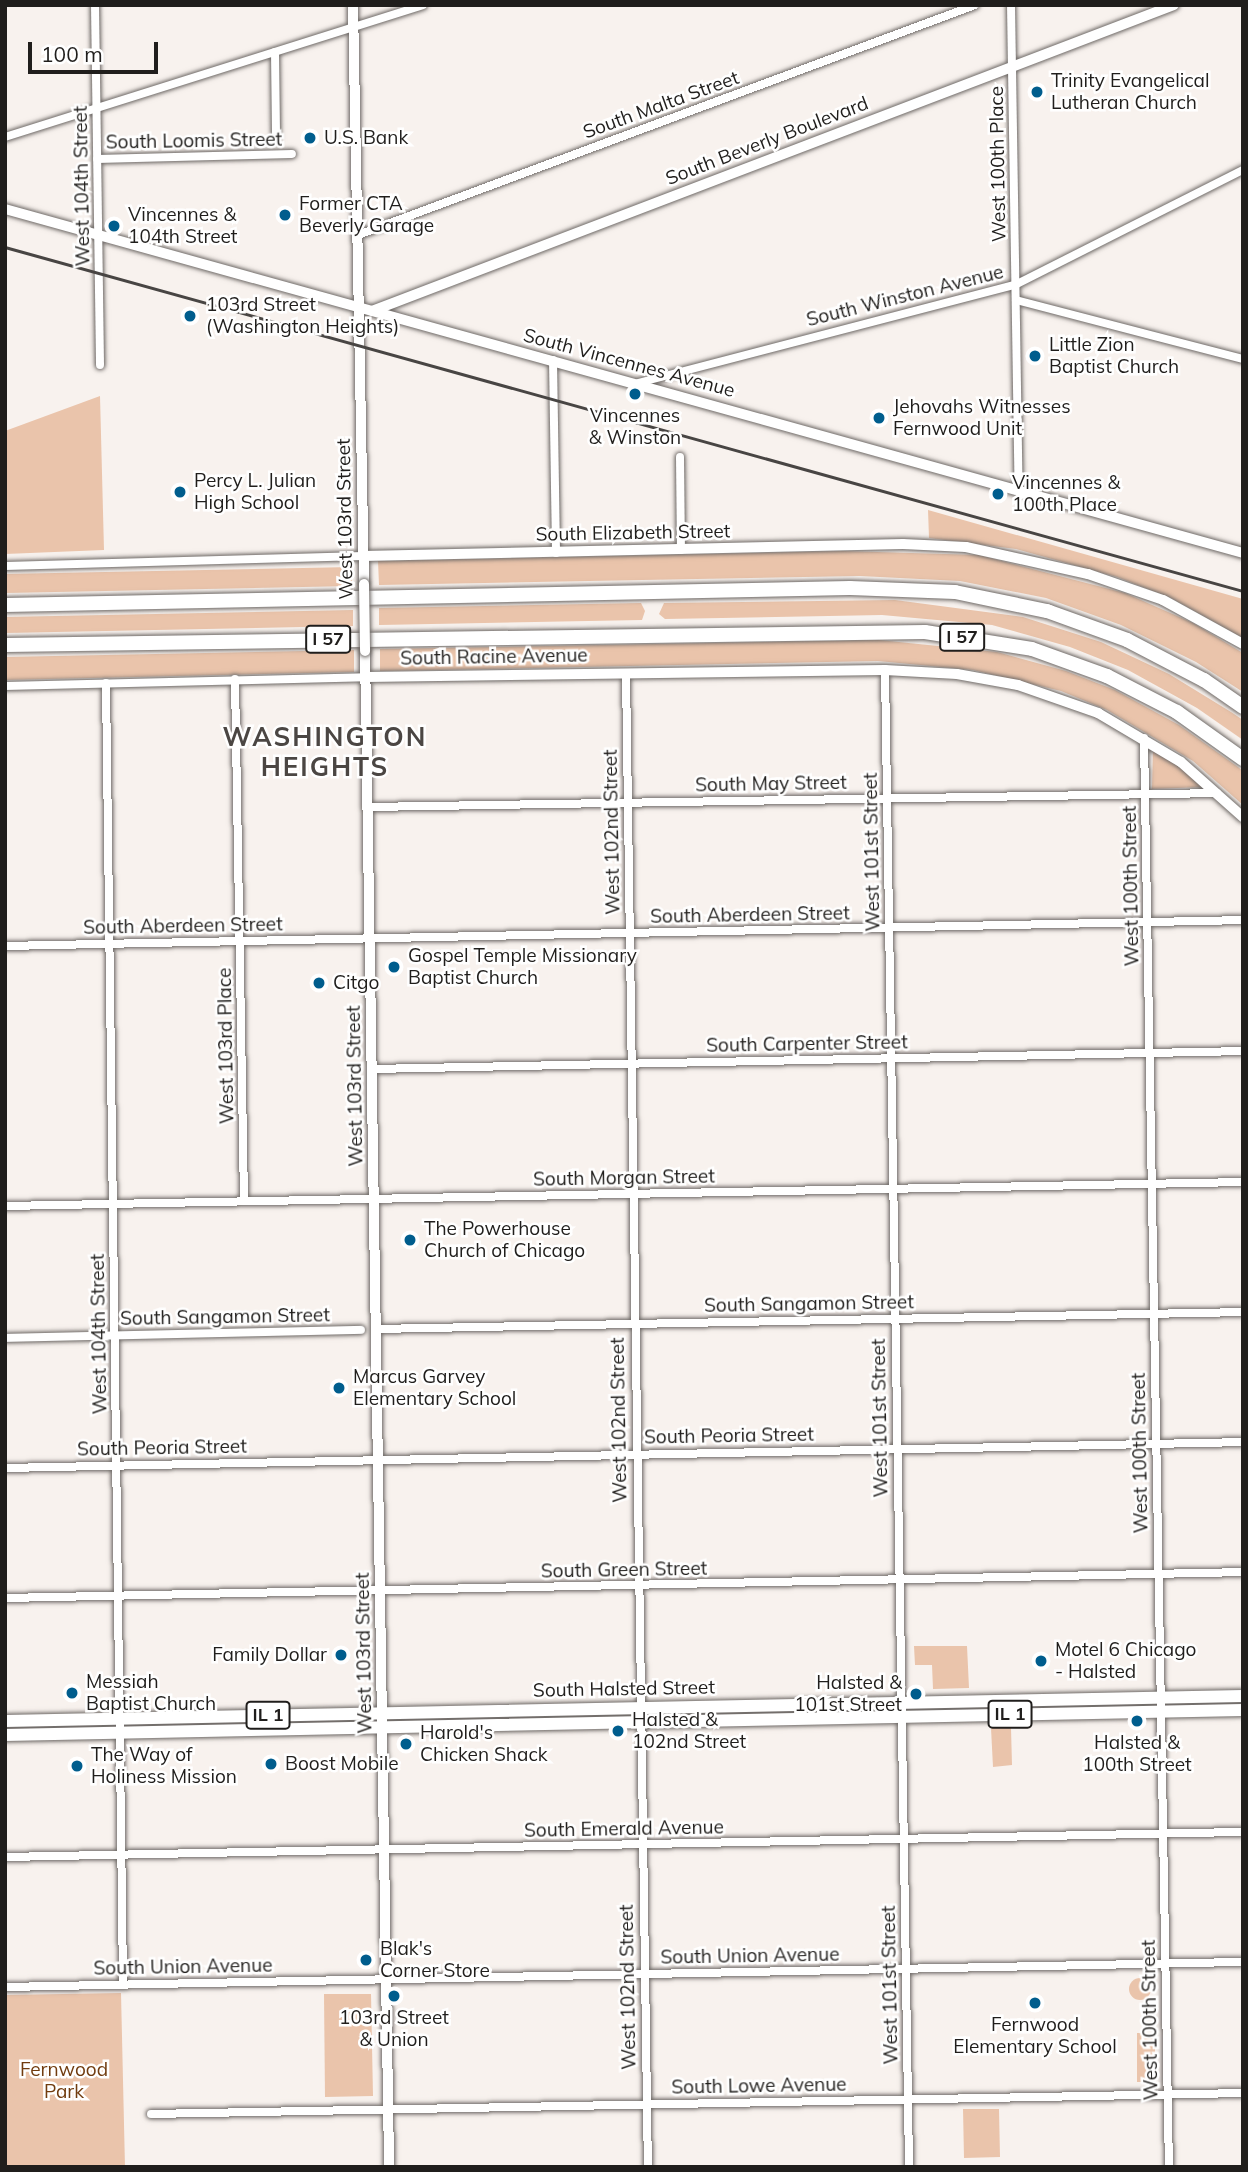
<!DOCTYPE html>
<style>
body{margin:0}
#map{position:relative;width:1248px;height:2172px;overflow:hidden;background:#f8f2ee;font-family:Mulish,sans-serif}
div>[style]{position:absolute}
.green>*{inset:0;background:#eac4ab}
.round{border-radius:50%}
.roads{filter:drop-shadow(0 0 2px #6e6966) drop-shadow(0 0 2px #6e6966)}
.minor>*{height:8px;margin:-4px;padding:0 4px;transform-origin:4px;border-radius:4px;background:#fff}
.tertiary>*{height:10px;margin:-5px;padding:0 5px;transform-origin:5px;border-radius:5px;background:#fff}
.secondary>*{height:10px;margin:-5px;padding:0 5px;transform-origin:5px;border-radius:5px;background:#fff}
.primary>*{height:12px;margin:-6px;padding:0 6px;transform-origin:6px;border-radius:6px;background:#fff}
.motorway>*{height:14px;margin:-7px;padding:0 7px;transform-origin:7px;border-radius:7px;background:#fff}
.rail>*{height:2.5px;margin:-1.25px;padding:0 1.25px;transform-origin:1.25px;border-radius:1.25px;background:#484543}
.bridges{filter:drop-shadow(0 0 2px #6e6966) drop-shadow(0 0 2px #6e6966)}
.secondary-bridge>*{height:10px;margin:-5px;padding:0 5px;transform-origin:5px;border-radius:5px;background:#fff}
.dots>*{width:19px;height:19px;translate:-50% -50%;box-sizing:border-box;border:4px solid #fff;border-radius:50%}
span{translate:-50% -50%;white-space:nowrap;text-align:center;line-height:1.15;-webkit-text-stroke:5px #fff;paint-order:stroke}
.shield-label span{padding:2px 5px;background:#fff;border:2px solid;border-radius:5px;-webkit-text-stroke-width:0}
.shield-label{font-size:18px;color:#201e1c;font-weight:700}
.poi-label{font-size:19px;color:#201e1c}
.left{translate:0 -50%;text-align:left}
.right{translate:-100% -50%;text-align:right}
.street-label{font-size:19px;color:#201e1c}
.park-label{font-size:19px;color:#713c0f}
.district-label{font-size:26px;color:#4b4643;font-weight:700;letter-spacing:2px}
.frame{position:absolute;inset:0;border:7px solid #201e1c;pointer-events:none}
.scale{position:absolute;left:28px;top:42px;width:130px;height:32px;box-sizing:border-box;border:4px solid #201e1c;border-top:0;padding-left:9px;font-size:21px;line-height:24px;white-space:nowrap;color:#201e1c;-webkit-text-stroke:5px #fff;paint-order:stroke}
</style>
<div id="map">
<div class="green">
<i style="clip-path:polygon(100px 396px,104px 550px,5px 554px,5px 431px)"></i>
<i style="clip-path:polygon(928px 510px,1243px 599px,1243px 638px,1171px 598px,1117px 577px,1016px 549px,929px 538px)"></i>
<i style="clip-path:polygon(843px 551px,979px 555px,1125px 593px,1193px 623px,1243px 653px,1243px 692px,1196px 662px,1121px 625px,1046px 598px,960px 581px,860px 576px,379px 585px,378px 561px)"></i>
<i style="clip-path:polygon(352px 567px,352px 586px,5px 593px,5px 574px)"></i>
<i style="clip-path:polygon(895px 600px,1023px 617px,1101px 642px,1169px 674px,1231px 712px,1243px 720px,1243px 740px,1197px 708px,1128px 670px,1070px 647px,992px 625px,882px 615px,665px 619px,659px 614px,664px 603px)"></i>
<i style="clip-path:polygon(641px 603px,645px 611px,642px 620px,379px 625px,379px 608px)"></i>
<i style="clip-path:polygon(353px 610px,353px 626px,5px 633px,5px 617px)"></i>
<i style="clip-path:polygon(879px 640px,997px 652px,1066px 671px,1115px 690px,1179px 725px,1238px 767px,1243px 771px,1243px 805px,1193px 761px,1107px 710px,1061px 691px,973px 670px,878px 661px,380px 671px,380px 649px)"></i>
<i style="clip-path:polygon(354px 650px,354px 672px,5px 680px,5px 657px)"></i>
<i style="clip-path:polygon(1153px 748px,1183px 770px,1203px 787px,1152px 789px)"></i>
<i style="clip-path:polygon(914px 1646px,967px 1646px,969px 1688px,933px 1689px,932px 1665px,915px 1665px)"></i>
<i style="clip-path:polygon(991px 1728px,1011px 1728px,1012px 1765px,993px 1767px)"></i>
<i class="round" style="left:1129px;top:1978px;width:22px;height:22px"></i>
<i style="clip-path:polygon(121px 1993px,125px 2167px,5px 2167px,5px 1995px)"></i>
<i style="clip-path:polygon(324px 1994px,371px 1994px,373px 2096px,325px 2097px)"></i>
<i style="clip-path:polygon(1137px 2033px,1155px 2033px,1155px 2082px,1137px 2082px)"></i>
<i style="clip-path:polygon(963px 2109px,999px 2109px,1000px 2157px,964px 2158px)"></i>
</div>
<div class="roads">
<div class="minor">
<i style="left:95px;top:5px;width:360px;rotate:89.2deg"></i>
<i style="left:1011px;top:5px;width:484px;rotate:89.1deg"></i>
<i style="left:275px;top:52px;width:87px;rotate:89.3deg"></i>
<i style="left:5px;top:137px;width:438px;rotate:-17.5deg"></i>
<i style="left:97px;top:159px;width:195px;rotate:-1.5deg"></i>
<i style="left:358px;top:235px;width:658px;rotate:-20.44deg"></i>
<i style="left:1016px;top:300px;width:235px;rotate:14.6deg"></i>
<i style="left:553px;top:360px;width:193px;rotate:89.1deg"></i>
<i style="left:638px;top:383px;width:390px;rotate:-14.6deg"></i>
<i style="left:1015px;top:285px;width:255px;rotate:-26.8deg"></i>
<i style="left:680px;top:457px;width:93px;rotate:89.4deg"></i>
<i style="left:5px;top:566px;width:358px;rotate:-1.6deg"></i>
<i style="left:885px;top:670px;width:1497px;rotate:89.08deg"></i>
<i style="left:626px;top:673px;width:1494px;rotate:89.16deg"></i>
<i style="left:235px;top:679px;width:522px;rotate:89.01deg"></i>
<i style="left:106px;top:683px;width:1301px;rotate:89.25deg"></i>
<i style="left:5px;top:686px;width:361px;rotate:-1.4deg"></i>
<i style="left:1144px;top:738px;width:1429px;rotate:89deg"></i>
<i style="left:368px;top:807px;width:849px;rotate:-0.94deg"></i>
<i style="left:5px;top:946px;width:1238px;rotate:-1.2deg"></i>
<i style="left:372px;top:1069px;width:871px;rotate:-1.18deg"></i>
<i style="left:5px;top:1206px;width:1238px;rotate:-1.11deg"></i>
<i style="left:376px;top:1329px;width:867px;rotate:-1.12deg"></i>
<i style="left:5px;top:1338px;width:356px;rotate:-1.3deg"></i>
<i style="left:5px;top:1468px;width:1238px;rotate:-1.2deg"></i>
<i style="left:5px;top:1598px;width:1238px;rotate:-1.2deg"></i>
<i style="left:5px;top:1857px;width:1238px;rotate:-1.16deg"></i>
<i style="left:5px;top:1987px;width:1238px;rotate:-1.16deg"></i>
<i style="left:151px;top:2114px;width:1092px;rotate:-1.1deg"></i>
</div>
<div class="tertiary">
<i style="left:363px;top:556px;width:540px;rotate:-1.27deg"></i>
<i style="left:903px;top:544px;width:63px;rotate:2.7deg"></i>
<i style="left:966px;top:547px;width:125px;rotate:12.5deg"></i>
<i style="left:1088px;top:574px;width:79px;rotate:19.1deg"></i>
<i style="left:1163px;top:600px;width:91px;rotate:28.8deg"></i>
<i style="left:366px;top:677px;width:519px;rotate:-0.77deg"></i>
<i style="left:885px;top:670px;width:72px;rotate:3.2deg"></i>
<i style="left:957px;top:674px;width:62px;rotate:10.2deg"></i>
<i style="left:1018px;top:685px;width:85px;rotate:19.3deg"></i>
<i style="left:1098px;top:713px;width:96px;rotate:30.6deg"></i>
<i style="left:1181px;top:762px;width:83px;rotate:41.6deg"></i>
</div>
<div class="secondary">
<i style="left:353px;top:5px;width:579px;rotate:88.91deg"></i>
<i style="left:5px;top:209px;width:1285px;rotate:15.53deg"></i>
<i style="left:372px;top:311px;width:858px;rotate:-20.88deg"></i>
<i style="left:365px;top:651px;width:1516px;rotate:89.09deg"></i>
</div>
<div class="primary">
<i style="left:5px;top:1721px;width:1238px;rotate:-1.16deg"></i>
<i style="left:5px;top:1735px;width:1238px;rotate:-1.16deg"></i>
</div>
<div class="motorway">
<i style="left:5px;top:605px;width:845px;rotate:-1.15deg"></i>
<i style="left:850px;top:588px;width:105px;rotate:2.2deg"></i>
<i style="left:955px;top:592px;width:94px;rotate:11.7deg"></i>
<i style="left:1047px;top:611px;width:85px;rotate:19.9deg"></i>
<i style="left:1127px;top:640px;width:87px;rotate:27.5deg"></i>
<i style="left:1204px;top:680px;width:47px;rotate:34.7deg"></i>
<i style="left:5px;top:645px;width:920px;rotate:-0.81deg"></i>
<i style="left:925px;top:632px;width:108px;rotate:9deg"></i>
<i style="left:1032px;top:649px;width:80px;rotate:19.8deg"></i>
<i style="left:1107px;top:676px;width:79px;rotate:27.2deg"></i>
<i style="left:1177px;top:712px;width:81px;rotate:35.5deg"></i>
</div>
</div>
<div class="rail">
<i style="left:5px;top:247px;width:1285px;rotate:15.53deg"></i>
</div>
<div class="bridges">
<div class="secondary-bridge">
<i style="left:364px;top:584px;width:67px;rotate:89.1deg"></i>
</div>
</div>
<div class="dots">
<i style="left:1037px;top:92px;background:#005d8d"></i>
<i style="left:310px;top:138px;background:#005d8d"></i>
<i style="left:285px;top:215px;background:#005d8d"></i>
<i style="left:114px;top:226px;background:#005d8d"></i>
<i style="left:190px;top:316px;background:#005d8d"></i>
<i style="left:1035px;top:356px;background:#005d8d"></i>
<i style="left:635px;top:394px;background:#005d8d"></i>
<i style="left:879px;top:418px;background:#005d8d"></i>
<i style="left:180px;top:492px;background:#005d8d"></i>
<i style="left:998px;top:494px;background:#005d8d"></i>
<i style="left:394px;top:967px;background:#005d8d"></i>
<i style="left:319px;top:983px;background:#005d8d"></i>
<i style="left:410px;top:1240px;background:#005d8d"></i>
<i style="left:339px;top:1388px;background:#005d8d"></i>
<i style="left:341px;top:1655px;background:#005d8d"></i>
<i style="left:1041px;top:1661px;background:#005d8d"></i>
<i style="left:72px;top:1693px;background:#005d8d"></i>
<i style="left:916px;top:1694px;background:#005d8d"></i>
<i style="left:1137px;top:1721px;background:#005d8d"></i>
<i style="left:618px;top:1731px;background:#005d8d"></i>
<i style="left:406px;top:1744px;background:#005d8d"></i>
<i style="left:271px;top:1764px;background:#005d8d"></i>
<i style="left:77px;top:1766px;background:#005d8d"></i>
<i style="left:366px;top:1960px;background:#005d8d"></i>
<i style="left:394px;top:1996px;background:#005d8d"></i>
<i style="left:1035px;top:2003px;background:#005d8d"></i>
</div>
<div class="shield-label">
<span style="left:962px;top:637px">I 57</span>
<span style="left:328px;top:639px">I 57</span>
<span style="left:1010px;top:1714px">IL 1</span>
<span style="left:268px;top:1715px">IL 1</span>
</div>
<div class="poi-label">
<span class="left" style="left:1051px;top:92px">Trinity Evangelical<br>Lutheran Church</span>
<span class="left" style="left:324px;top:138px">U.S. Bank</span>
<span class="left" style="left:299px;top:215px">Former CTA<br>Beverly Garage</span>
<span class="left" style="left:128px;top:226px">Vincennes &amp;<br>104th Street</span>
<span class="left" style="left:206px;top:316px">103rd Street<br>(Washington Heights)</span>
<span class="left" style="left:1049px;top:356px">Little Zion<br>Baptist Church</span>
<span class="left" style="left:893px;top:418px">Jehovahs Witnesses<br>Fernwood Unit</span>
<span style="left:635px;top:427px">Vincennes<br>&amp; Winston</span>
<span class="left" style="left:194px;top:492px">Percy L. Julian<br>High School</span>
<span class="left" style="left:1012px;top:494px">Vincennes &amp;<br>100th Place</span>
<span class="left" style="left:408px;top:967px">Gospel Temple Missionary<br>Baptist Church</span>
<span class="left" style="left:333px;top:983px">Citgo</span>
<span class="left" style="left:424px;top:1240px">The Powerhouse<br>Church of Chicago</span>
<span class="left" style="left:353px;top:1388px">Marcus Garvey<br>Elementary School</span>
<span class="left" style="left:1055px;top:1661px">Motel 6 Chicago<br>- Halsted</span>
<span class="right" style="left:327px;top:1655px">Family Dollar</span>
<span class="left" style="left:86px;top:1693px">Messiah<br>Baptist Church</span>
<span class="right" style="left:902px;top:1694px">Halsted &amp;<br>101st Street</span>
<span class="left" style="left:632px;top:1731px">Halsted &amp;<br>102nd Street</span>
<span class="left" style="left:420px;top:1744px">Harold's<br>Chicken Shack</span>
<span style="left:1137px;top:1754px">Halsted &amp;<br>100th Street</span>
<span class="left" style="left:91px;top:1766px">The Way of<br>Holiness Mission</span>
<span class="left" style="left:285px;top:1764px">Boost Mobile</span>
<span class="left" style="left:380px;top:1960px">Blak's<br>Corner Store</span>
<span style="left:394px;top:2029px">103rd Street<br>&amp; Union</span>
<span style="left:1035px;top:2036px">Fernwood<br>Elementary School</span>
</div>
<div class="street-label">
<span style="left:661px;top:105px;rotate:-20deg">South Malta Street</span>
<span style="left:194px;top:141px;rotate:-1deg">South Loomis Street</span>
<span style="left:767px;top:141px;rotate:-21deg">South Beverly Boulevard</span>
<span style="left:998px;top:164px;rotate:-91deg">West 100th Place</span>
<span style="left:82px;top:186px;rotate:-91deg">West 104th Street</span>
<span style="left:905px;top:296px;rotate:-14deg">South Winston Avenue</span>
<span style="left:629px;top:363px;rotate:15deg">South Vincennes Avenue</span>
<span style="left:345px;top:519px;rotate:-91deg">West 103rd Street</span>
<span style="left:633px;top:533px;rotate:-1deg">South Elizabeth Street</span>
<span style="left:494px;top:657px;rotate:-1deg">South Racine Avenue</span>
<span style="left:771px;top:784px;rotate:-1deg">South May Street</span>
<span style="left:612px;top:832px;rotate:-91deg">West 102nd Street</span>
<span style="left:872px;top:852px;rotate:-91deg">West 101st Street</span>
<span style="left:1131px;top:886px;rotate:-91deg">West 100th Street</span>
<span style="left:750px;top:915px;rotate:-1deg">South Aberdeen Street</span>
<span style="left:183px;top:926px;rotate:-1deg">South Aberdeen Street</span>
<span style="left:807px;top:1044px;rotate:-1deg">South Carpenter Street</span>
<span style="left:226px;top:1046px;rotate:-91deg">West 103rd Place</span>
<span style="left:355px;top:1086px;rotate:-91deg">West 103rd Street</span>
<span style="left:624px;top:1178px;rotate:-1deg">South Morgan Street</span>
<span style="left:809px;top:1304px;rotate:-1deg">South Sangamon Street</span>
<span style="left:225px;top:1317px;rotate:-1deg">South Sangamon Street</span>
<span style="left:99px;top:1334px;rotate:-91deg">West 104th Street</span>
<span style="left:880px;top:1418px;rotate:-91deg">West 101st Street</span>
<span style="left:619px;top:1420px;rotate:-91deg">West 102nd Street</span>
<span style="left:729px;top:1436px;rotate:-1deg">South Peoria Street</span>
<span style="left:162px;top:1448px;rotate:-1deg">South Peoria Street</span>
<span style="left:1140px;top:1453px;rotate:-91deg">West 100th Street</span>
<span style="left:624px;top:1570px;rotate:-1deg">South Green Street</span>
<span style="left:364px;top:1653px;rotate:-91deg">West 103rd Street</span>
<span style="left:624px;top:1689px;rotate:-1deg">South Halsted Street</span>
<span style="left:624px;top:1829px;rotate:-1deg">South Emerald Avenue</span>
<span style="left:750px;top:1956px;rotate:-1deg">South Union Avenue</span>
<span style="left:183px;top:1967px;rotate:-1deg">South Union Avenue</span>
<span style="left:890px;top:1985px;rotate:-91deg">West 101st Street</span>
<span style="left:628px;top:1987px;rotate:-91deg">West 102nd Street</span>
<span style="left:1150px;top:2020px;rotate:-91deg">West 100th Street</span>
<span style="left:759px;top:2086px;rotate:-1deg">South Lowe Avenue</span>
</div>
<div class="park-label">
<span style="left:64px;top:2081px">Fernwood<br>Park</span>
</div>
<div class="district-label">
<span style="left:325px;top:752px">WASHINGTON<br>HEIGHTS</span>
</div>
<div class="frame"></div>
<div class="scale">100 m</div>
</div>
